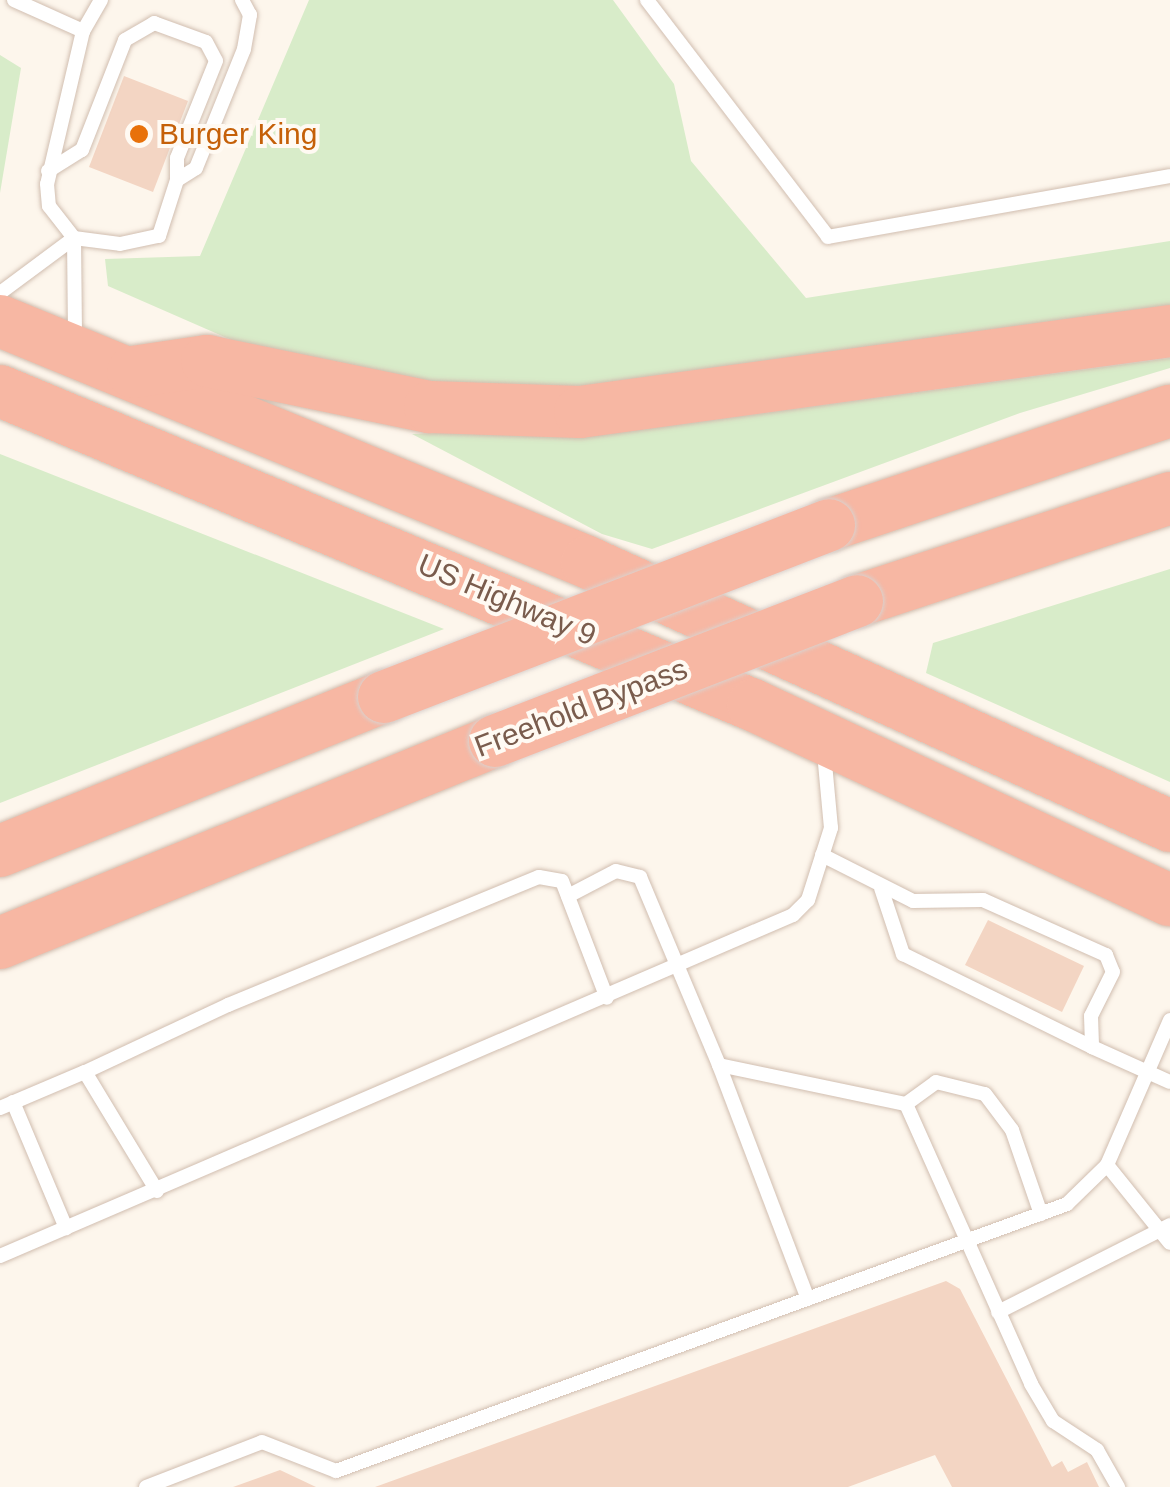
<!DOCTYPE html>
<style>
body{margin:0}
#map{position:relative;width:1170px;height:1487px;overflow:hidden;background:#fdf6ec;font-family:Arial,sans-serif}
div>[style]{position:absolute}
.green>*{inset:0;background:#d8ecc9}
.building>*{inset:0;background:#f3d5c3}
.roads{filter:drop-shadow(0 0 2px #d1beb0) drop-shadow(0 0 2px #d1beb0)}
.lane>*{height:14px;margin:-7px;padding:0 7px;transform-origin:7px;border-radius:7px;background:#fff}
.highway>*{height:52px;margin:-26px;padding:0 26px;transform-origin:26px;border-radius:26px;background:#f7b7a3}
.bridges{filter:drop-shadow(0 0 2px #dad1cd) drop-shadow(0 0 2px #dad1cd)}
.highway-bridge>*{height:52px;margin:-26px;padding:0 26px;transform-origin:26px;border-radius:26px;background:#f7b7a3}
.dots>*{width:28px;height:28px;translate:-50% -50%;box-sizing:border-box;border:5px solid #fffaf3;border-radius:50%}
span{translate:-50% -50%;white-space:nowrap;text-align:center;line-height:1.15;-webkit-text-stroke:8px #fffaf3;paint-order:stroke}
.food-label{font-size:30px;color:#c56008}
.left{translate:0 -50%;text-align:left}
.street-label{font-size:30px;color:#7a5c4d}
</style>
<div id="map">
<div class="green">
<i style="clip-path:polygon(309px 0,613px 0,674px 84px,691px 161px,806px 298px,1170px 241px,1170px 314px,512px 400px,300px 370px,108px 286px,105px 259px,200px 256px)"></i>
<i style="clip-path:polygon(0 55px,21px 68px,0 193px)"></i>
<i style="clip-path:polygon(1170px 358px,1170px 368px,1020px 413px,652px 549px,602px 534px,412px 434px,697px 422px)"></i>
<i style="clip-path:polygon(0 454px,444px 629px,0 803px)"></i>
<i style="clip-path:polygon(1170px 569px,1170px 782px,926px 673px,933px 643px)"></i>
</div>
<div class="building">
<i style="clip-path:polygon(124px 76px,188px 101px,153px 192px,89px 167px)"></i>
<i style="clip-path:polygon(988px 920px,1084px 966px,1062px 1012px,965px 965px)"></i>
<i style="clip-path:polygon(946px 1281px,960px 1289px,1052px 1467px,1062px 1461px,1068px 1472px,1087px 1462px,1099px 1487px,952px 1487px,935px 1455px,848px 1487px,375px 1487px)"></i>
<i style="clip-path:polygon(280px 1470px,316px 1487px,233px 1487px)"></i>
</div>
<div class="roads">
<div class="lane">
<i style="left:14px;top:0;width:76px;rotate:24.2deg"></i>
<i style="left:101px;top:0;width:36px;rotate:120deg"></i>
<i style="left:83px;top:31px;width:157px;rotate:103.2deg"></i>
<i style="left:47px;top:184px;width:22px;rotate:85deg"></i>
<i style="left:49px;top:206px;width:41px;rotate:52deg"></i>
<i style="left:74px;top:238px;width:46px;rotate:7.4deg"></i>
<i style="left:120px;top:244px;width:40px;rotate:-12deg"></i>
<i style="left:159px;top:236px;width:59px;rotate:-72.2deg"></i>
<i style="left:177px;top:180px;width:22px;rotate:-32deg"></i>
<i style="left:196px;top:168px;width:128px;rotate:-68deg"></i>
<i style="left:244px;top:49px;width:35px;rotate:-80deg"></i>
<i style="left:250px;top:15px;width:17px;rotate:-118deg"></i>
<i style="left:647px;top:0;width:298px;rotate:52.6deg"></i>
<i style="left:828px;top:237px;width:347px;rotate:-10.1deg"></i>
<i style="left:48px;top:171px;width:40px;rotate:-32deg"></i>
<i style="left:82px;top:150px;width:118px;rotate:-68.6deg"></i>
<i style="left:125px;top:40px;width:34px;rotate:-30deg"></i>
<i style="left:154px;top:23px;width:55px;rotate:20.1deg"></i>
<i style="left:206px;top:42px;width:21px;rotate:62deg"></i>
<i style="left:216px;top:61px;width:105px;rotate:111.9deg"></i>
<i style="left:177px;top:158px;width:22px;rotate:90deg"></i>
<i style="left:0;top:293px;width:92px;rotate:-36.6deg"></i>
<i style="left:74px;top:238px;width:103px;rotate:89.4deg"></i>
<i style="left:822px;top:855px;width:102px;rotate:26.8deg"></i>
<i style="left:913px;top:901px;width:70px;rotate:-0.8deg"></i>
<i style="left:983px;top:900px;width:135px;rotate:24.1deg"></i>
<i style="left:1106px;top:955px;width:18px;rotate:68deg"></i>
<i style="left:1113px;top:972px;width:49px;rotate:116.6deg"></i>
<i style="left:1091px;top:1016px;width:31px;rotate:88deg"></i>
<i style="left:1092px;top:1047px;width:85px;rotate:24.2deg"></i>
<i style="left:881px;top:888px;width:70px;rotate:71.6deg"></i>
<i style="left:903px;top:954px;width:211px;rotate:26.2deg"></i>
<i style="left:568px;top:896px;width:54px;rotate:-27.5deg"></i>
<i style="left:616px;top:871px;width:25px;rotate:14deg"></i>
<i style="left:640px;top:877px;width:204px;rotate:67.2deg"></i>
<i style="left:719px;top:1065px;width:191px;rotate:11.8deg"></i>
<i style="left:906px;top:1104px;width:37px;rotate:-36deg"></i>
<i style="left:936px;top:1082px;width:50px;rotate:13.8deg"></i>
<i style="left:985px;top:1094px;width:45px;rotate:53.1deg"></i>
<i style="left:1012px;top:1130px;width:89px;rotate:71deg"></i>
<i style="left:719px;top:1065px;width:250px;rotate:69.2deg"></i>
<i style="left:85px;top:1072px;width:158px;rotate:-25.1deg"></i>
<i style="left:228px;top:1005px;width:336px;rotate:-22.4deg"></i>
<i style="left:539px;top:877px;width:23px;rotate:10deg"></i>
<i style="left:562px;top:881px;width:125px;rotate:69deg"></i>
<i style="left:13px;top:1102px;width:137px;rotate:67.2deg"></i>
<i style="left:906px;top:1104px;width:307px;rotate:65.9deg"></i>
<i style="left:1031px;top:1384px;width:43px;rotate:59.3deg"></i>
<i style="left:1053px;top:1421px;width:53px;rotate:33.4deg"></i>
<i style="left:1097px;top:1450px;width:43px;rotate:60.4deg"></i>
<i style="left:0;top:1108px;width:92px;rotate:-23deg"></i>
<i style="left:85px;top:1072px;width:139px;rotate:58.8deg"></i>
<i style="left:1107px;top:1165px;width:100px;rotate:51.1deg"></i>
<i style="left:0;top:1256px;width:863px;rotate:-23.27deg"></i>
<i style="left:793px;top:915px;width:21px;rotate:-45deg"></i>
<i style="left:808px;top:900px;width:76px;rotate:-72.3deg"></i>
<i style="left:831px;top:828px;width:75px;rotate:-95.3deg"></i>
<i style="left:998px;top:1312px;width:193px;rotate:-26.8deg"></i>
<i style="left:146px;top:1487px;width:124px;rotate:-21.2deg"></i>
<i style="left:262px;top:1442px;width:79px;rotate:21.4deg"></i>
<i style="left:336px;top:1471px;width:778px;rotate:-20.06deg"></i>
<i style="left:1067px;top:1204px;width:56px;rotate:-44.3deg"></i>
<i style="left:1107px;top:1165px;width:158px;rotate:-66.5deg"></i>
</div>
<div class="highway">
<i style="left:0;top:321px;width:635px;rotate:22.32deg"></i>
<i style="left:587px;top:562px;width:640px;rotate:24.36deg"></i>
<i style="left:133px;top:372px;width:75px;rotate:-8.5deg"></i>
<i style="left:207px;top:361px;width:228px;rotate:11.7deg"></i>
<i style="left:430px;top:407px;width:150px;rotate:1.9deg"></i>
<i style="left:580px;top:412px;width:596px;rotate:-7.82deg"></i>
<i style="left:0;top:391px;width:816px;rotate:22.64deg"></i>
<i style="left:753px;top:705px;width:460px;rotate:25.1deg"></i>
<i style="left:829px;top:525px;width:360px;rotate:-18.5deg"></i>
<i style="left:857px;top:601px;width:330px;rotate:-18.2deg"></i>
<i style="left:0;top:851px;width:414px;rotate:-21.9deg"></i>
<i style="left:0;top:943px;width:535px;rotate:-22.2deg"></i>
</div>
</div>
<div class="bridges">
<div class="highway-bridge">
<i style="left:384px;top:697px;width:477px;rotate:-21.1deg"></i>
<i style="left:495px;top:741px;width:388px;rotate:-21.1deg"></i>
</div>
</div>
<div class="dots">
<i style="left:139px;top:134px;background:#e8710a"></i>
</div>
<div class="food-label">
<span class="left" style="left:159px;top:134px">Burger King</span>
</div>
<div class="street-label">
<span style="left:507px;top:600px;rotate:23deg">US Highway 9</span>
<span style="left:581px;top:708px;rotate:-21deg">Freehold Bypass</span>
</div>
</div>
